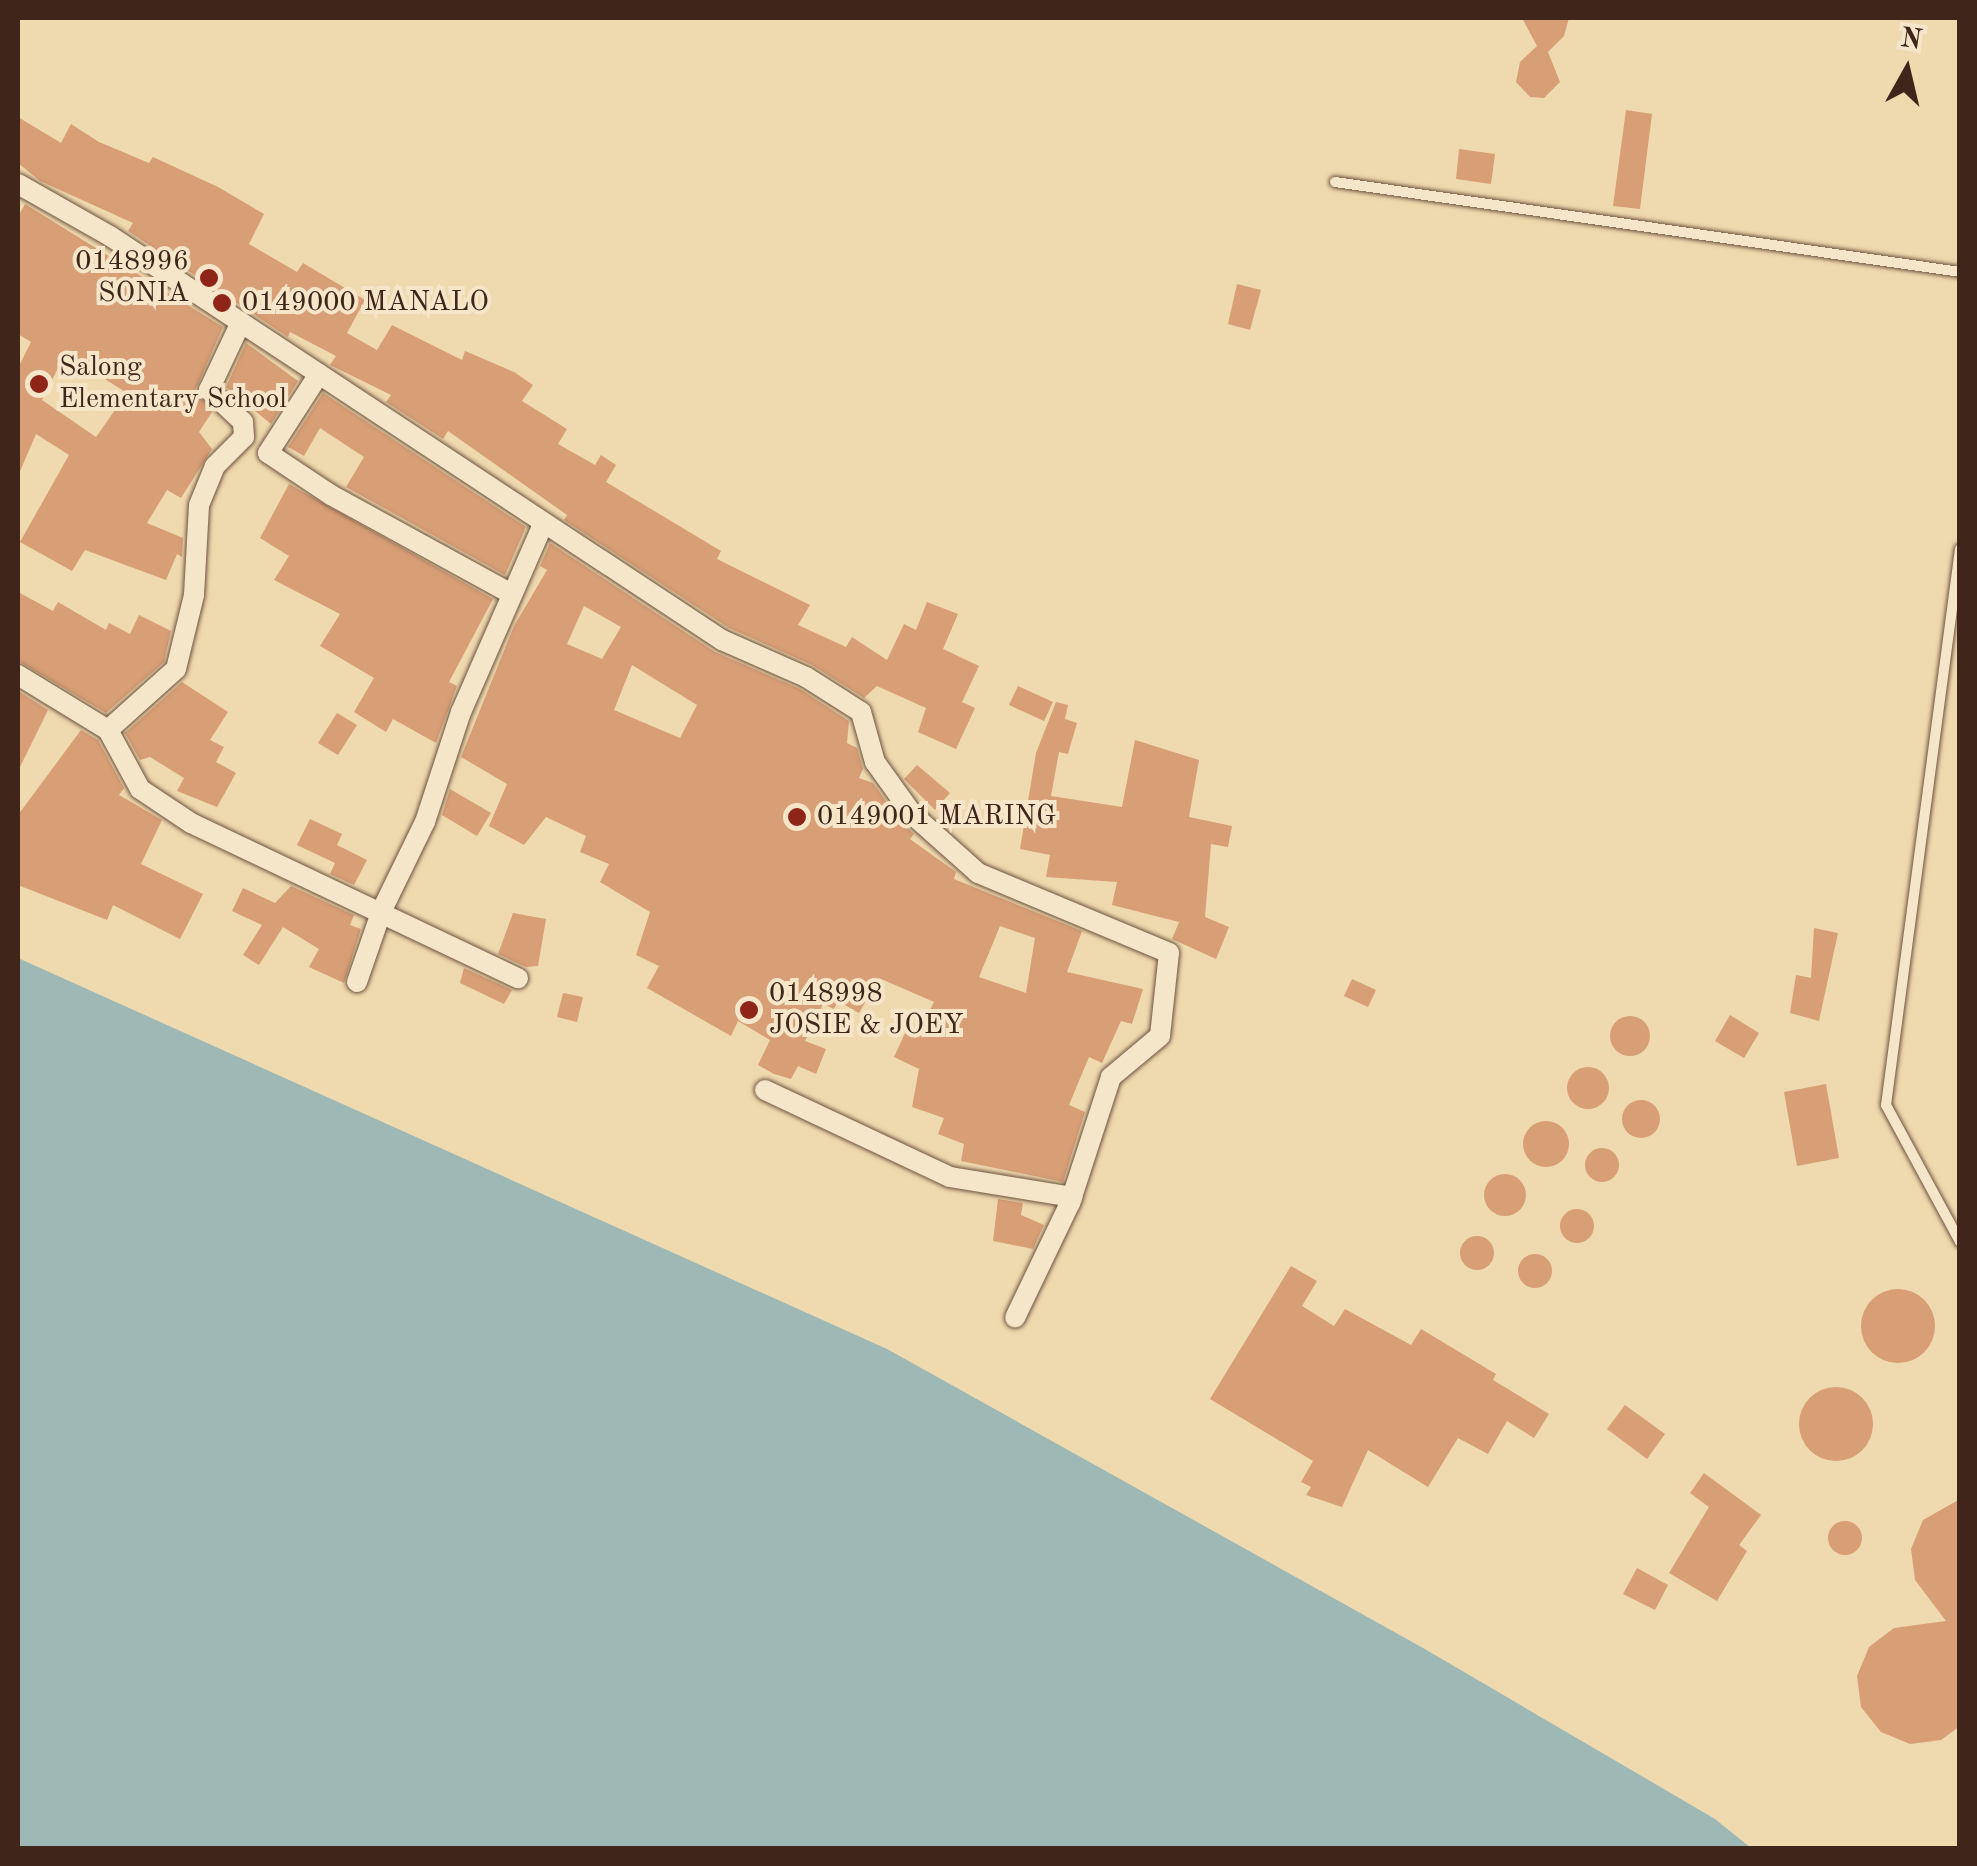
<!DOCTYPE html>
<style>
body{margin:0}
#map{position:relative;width:1977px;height:1866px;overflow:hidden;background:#efd9ae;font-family:"Old Standard TT",serif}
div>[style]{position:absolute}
.water>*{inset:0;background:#9eb8b5}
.building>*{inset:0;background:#d89e76}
.round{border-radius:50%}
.roads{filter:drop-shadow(0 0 2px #6c533f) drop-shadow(0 0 2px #6c533f)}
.service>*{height:10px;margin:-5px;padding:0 5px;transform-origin:5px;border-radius:5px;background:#f5e6ca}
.minor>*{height:20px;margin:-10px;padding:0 10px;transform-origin:10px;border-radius:10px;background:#f5e6ca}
.dots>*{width:28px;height:28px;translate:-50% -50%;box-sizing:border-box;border:5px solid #f5e6ca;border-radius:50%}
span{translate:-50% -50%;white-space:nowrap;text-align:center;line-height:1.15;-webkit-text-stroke:8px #f5e6ca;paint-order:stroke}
.poi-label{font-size:28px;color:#40261a}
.right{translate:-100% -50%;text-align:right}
.left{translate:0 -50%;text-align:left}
.frame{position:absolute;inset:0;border:20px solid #40261a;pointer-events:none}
.north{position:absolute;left:1857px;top:20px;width:100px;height:100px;-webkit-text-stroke:8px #f5e6ca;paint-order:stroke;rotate:8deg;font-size:28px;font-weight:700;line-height:40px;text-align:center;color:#40261a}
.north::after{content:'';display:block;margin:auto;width:35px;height:45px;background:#40261a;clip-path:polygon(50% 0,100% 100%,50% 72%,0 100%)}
</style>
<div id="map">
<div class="water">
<i style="clip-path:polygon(18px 958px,887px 1349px,1423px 1648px,1715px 1819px,1751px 1848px,18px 1848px)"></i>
</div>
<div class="building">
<i style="clip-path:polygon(1522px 18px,1569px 18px,1564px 36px,1548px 52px,1560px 82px,1544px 98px,1530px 97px,1516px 82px,1520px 62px,1537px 46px)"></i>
<i style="clip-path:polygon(1626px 110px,1652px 114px,1640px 209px,1613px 206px)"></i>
<i style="clip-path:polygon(18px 117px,61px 143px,71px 124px,99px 142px,149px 163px,153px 157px,218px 187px,264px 214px,249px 244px,297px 272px,303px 263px,365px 300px,347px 333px,377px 350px,392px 325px,462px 360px,465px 351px,514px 372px,533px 385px,522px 401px,567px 429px,558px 444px,595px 465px,601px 455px,616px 465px,606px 482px,721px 551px,717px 559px,810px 605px,798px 625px,846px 647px,852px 637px,887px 660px,904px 624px,916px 630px,927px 602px,958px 614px,943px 649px,979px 666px,962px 702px,975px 708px,956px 749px,918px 732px,926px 708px,877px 686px,864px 698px,812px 665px,729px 628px,564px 520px,567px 515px,448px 431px,443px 439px,386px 402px,391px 395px,330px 365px,336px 356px,290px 332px,288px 337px,128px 231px,133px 223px,40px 181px,18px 163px)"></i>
<i style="clip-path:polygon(1459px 149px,1495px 154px,1491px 184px,1456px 179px)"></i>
<i style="clip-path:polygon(evenodd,25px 204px,223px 327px,195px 391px,212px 412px,199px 432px,212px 449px,181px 498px,167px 490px,147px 523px,183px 538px,182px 557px,177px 554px,166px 580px,85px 550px,72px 571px,20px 542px,69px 455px,36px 434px,18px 476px,18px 368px,31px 342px,18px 334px,18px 217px,25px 204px,65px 354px,127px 393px,96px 437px,42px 400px,65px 354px)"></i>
<i style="clip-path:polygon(1237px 284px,1261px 290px,1250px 330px,1228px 324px)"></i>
<i style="clip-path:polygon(246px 343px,298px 381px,271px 424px,226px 387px)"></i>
<i style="clip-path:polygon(323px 393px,526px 527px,505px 575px,346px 487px,364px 457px,320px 428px,304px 456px,288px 447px)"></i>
<i style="clip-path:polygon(289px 484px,493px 599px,449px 682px,457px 686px,436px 743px,393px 719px,386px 732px,354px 712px,374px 678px,320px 646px,340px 614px,274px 580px,289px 556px,260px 538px)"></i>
<i style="clip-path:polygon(evenodd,550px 543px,715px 652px,800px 689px,849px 721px,847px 743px,857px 748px,863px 769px,859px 778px,873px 783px,889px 805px,884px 816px,903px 824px,914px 834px,910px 839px,956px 872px,954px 879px,1082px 931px,1067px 972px,1143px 989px,1132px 1024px,1121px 1021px,1102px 1063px,1089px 1057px,1069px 1105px,1085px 1112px,1063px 1182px,961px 1161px,964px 1144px,938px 1134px,944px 1118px,912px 1107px,919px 1069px,894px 1057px,905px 1033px,916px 1038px,934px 1002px,879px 978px,859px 1013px,838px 1001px,834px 1009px,823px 1004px,805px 1041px,826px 1049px,816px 1074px,798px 1066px,791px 1079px,774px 1074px,758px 1065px,770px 1040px,738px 1021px,731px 1036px,647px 988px,659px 966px,636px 955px,650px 912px,600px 882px,609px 864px,580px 852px,586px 836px,546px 817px,524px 845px,489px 826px,507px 784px,461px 757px,514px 626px,547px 570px,540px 566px,550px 543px,584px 606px,621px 627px,602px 659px,567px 644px,584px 606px,550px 543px,632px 665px,697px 705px,680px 738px,614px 710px,632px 665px,550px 543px,1000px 926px,1035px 938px,1026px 993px,979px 977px,1000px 926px)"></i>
<i style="clip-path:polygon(18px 592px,53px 611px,58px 602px,106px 630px,109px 623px,130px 634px,139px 615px,171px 631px,164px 662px,106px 713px,18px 661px)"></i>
<i style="clip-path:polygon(182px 682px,228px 712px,210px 740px,224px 747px,216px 762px,236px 773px,217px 807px,177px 791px,184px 778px,150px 757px,140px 760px,125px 733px)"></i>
<i style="clip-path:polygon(1018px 686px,1053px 702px,1044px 721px,1009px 705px)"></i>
<i style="clip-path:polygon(18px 691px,48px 710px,18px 771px)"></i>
<i style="clip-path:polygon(1056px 702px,1068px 705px,1065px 719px,1077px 723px,1068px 754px,1059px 752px,1051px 796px,1122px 807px,1135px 740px,1199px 760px,1189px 817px,1232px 826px,1228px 847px,1211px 844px,1205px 917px,1229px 927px,1216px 959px,1172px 939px,1179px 922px,1112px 905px,1117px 882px,1046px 877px,1050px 855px,1020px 849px,1036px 753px)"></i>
<i style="clip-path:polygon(337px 713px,357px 725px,338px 755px,318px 743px)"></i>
<i style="clip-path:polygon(81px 730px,98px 740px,124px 788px,119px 795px,162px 820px,141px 864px,203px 894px,180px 939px,113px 905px,107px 920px,18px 885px,18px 815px)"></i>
<i style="clip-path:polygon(917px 765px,950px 793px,935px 810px,904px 779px)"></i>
<i style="clip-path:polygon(450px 789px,491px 813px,477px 836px,442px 815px)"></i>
<i style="clip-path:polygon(310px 819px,342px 834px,337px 845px,367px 860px,354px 885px,330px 874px,335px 863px,297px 845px)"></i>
<i style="clip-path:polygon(291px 886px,354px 915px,350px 925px,361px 929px,344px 983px,309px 967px,319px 949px,283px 927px,259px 965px,243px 955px,262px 925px,232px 911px,243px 888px,275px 903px)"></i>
<i style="clip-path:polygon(513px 913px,546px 919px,538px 966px,526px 967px,498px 954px)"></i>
<i style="clip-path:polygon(1814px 928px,1838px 933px,1819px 1021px,1790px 1013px,1796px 975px,1811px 978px)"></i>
<i style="clip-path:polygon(464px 968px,512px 990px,504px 1004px,460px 983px)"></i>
<i style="clip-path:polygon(1352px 979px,1376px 990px,1368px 1007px,1344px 996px)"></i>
<i style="clip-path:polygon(563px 993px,583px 997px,577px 1022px,557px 1017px)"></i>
<i style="clip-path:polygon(1730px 1015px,1759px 1033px,1744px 1058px,1715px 1041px)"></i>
<i class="round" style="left:1610px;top:1016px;width:40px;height:40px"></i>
<i class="round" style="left:1567px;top:1067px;width:42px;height:42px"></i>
<i style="clip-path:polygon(1826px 1084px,1839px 1158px,1797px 1166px,1784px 1092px)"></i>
<i class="round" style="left:1622px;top:1100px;width:38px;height:38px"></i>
<i class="round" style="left:1523px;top:1121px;width:46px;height:46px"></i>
<i class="round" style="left:1585px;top:1148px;width:34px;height:34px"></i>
<i class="round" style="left:1484px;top:1174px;width:42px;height:42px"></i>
<i style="clip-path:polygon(998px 1199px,1023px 1203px,1021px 1215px,1044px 1225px,1033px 1249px,993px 1241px)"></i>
<i class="round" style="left:1560px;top:1209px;width:34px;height:34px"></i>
<i class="round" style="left:1460px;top:1236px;width:34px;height:34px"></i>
<i class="round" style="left:1518px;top:1254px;width:34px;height:34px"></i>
<i style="clip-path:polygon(1291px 1266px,1317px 1281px,1302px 1306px,1334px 1326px,1345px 1309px,1411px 1345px,1421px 1329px,1496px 1374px,1493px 1380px,1549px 1414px,1534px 1438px,1507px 1421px,1488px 1454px,1458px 1438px,1428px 1487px,1368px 1450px,1342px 1507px,1306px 1495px,1311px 1487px,1301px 1482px,1313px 1461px,1210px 1399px)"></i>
<i class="round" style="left:1861px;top:1289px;width:74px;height:74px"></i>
<i class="round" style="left:1799px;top:1387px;width:74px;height:74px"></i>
<i style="clip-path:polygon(1625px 1405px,1665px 1434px,1647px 1459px,1607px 1429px)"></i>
<i style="clip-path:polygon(1704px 1473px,1761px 1515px,1739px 1545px,1747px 1551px,1717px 1601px,1669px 1573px,1709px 1507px,1690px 1493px)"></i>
<i style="clip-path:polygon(1960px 1499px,1960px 1726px,1941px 1740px,1910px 1744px,1881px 1732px,1861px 1707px,1857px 1676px,1869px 1647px,1894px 1628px,1946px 1621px,1915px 1580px,1911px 1549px,1923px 1520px)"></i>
<i class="round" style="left:1828px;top:1521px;width:34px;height:34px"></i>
<i style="clip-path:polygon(1637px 1568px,1668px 1585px,1655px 1610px,1623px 1594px)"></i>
</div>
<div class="roads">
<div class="service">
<i style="left:1335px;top:182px;width:631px;rotate:8.19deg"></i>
<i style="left:1960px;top:549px;width:561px;rotate:97.58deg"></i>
<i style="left:1886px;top:1105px;width:156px;rotate:61.6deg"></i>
</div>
<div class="minor">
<i style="left:18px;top:184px;width:106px;rotate:29.5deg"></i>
<i style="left:110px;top:236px;width:733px;rotate:33.43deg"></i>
<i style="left:722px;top:640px;width:92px;rotate:23.8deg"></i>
<i style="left:806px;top:677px;width:65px;rotate:32.5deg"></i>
<i style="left:861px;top:712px;width:52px;rotate:74.4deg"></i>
<i style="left:875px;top:762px;width:65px;rotate:54.4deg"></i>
<i style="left:913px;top:815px;width:87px;rotate:41.7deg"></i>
<i style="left:978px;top:873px;width:207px;rotate:22.7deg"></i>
<i style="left:1169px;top:953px;width:83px;rotate:96.2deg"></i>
<i style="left:1160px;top:1036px;width:64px;rotate:140.1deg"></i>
<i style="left:1111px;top:1077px;width:133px;rotate:108deg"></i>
<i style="left:1070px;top:1203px;width:127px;rotate:115.6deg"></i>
<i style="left:319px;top:374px;width:94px;rotate:122.8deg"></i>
<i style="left:268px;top:453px;width:76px;rotate:33.7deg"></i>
<i style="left:331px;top:495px;width:206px;rotate:28.7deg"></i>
<i style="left:18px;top:675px;width:105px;rotate:31.4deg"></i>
<i style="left:108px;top:730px;width:67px;rotate:61.5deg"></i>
<i style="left:140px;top:789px;width:61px;rotate:33.7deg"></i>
<i style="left:191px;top:823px;width:362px;rotate:25.4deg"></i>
<i style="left:108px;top:730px;width:91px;rotate:-41.9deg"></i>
<i style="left:176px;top:669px;width:76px;rotate:-76.3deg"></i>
<i style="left:194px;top:595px;width:90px;rotate:-86.8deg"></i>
<i style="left:199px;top:505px;width:42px;rotate:-67.7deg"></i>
<i style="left:215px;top:466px;width:41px;rotate:-45deg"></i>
<i style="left:244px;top:437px;width:15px;rotate:-94deg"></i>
<i style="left:243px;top:422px;width:47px;rotate:-136.7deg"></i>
<i style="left:209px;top:390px;width:75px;rotate:-64.8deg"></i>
<i style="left:357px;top:982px;width:76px;rotate:-70.9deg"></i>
<i style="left:382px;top:910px;width:98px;rotate:-64deg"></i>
<i style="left:425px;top:822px;width:116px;rotate:-71.9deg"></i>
<i style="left:461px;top:712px;width:205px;rotate:-66.4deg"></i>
<i style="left:765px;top:1090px;width:204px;rotate:25.2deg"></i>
<i style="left:950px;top:1177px;width:124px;rotate:9.3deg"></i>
</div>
</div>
<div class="dots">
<i style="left:209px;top:278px;background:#8f2418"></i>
<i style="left:222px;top:303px;background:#8f2418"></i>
<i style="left:39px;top:384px;background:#8f2418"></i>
<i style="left:797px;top:817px;background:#8f2418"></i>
<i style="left:749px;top:1010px;background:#8f2418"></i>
</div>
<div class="poi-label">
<span class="right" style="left:189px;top:278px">0148996<br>SONIA</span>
<span class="left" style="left:242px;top:303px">0149000 MANALO</span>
<span class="left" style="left:59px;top:384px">Salong<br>Elementary School</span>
<span class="left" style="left:817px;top:817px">0149001 MARING</span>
<span class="left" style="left:769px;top:1010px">0148998<br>JOSIE &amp; JOEY</span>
</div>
<div class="frame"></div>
<div class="north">N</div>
</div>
